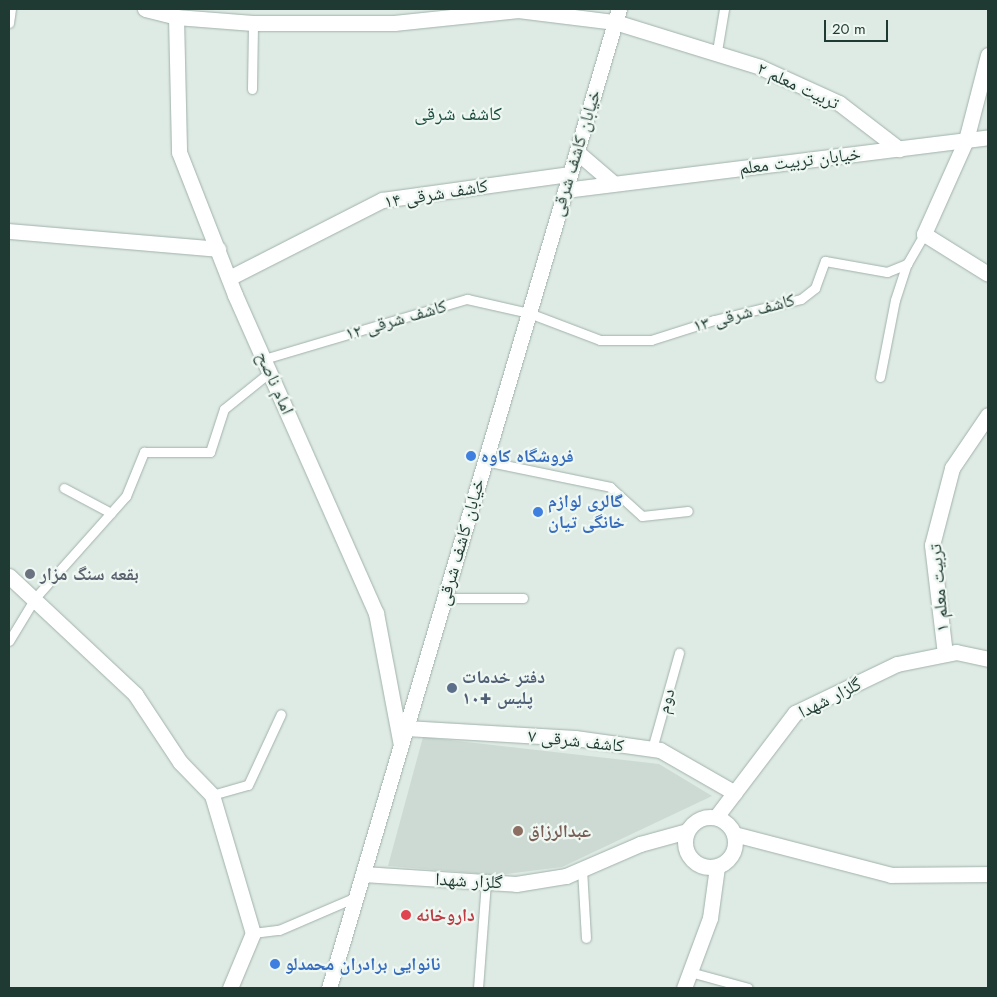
<!DOCTYPE html>
<meta charset="utf-8">
<style>
body{margin:0}
#map{position:relative;width:997px;height:997px;overflow:hidden;background:#deeae4;font-family:Jost,"Noto Naskh Arabic",sans-serif}
div>[style]{position:absolute}
.built>*{inset:0;background:#ccdad3}
.roads{filter:drop-shadow(0 0 1px #a1b2ab) drop-shadow(0 0 1px #a1b2ab)}
.service>*{height:9px;margin:-4.5px;padding:0 4.5px;transform-origin:4.5px;border-radius:4.5px;background:#fff}
.minor>*{height:15px;margin:-7.5px;padding:0 7.5px;transform-origin:7.5px;border-radius:7.5px;background:#fff}
.minor>.ring{margin:-7.5px;padding:0;box-sizing:content-box;background:none;border:15px solid #fff;border-radius:50%}
.secondary>*{height:15px;margin:-7.5px;padding:0 7.5px;transform-origin:7.5px;border-radius:7.5px;background:#fff}
.dots>*{width:14px;height:14px;translate:-50% -50%;box-sizing:border-box;border:2px solid #eef7f2;border-radius:50%}
span{translate:-50% -50%;white-space:nowrap;text-align:center;line-height:1.15;-webkit-text-stroke:4.5px #eef7f2;paint-order:stroke}
.street-label{font-size:18px;color:#1f3a32}
.shop-label{font-size:18px;color:#366cbe;font-weight:700}
.left{translate:0 -50%;text-align:left}
.worship-label{font-size:18px;color:#5b616d;font-weight:700}
.service-label{font-size:18px;color:#4e5e75;font-weight:700}
.education-label{font-size:18px;color:#785e54;font-weight:700}
.health-label{font-size:18px;color:#be3a42;font-weight:700}
.neighbourhood-label{font-size:19px;color:#1b4c3f}
.frame{position:absolute;inset:0;border:10px solid #1f3a32;pointer-events:none}
.scale{position:absolute;left:824px;top:20px;width:64px;height:22px;box-sizing:border-box;border:2px solid #1f3a32;border-top:0;padding-left:6px;font-size:15px;line-height:18px;white-space:nowrap;color:#1f3a32;-webkit-text-stroke:4px #eef7f2;paint-order:stroke}
</style>
<div id="map">
<div class="built">
<i style="clip-path:polygon(423px 737px,659px 764px,712px 796px,562px 867px,497px 875px,388px 866px)"></i>
</div>
<div class="roads">
<div class="service">
<i style="left:9px;top:23px;width:14px;rotate:-82deg"></i>
<i style="left:717px;top:51px;width:43px;rotate:-80.5deg"></i>
<i style="left:252px;top:89px;width:66px;rotate:-89.1deg"></i>
<i style="left:264px;top:359px;width:212px;rotate:-16.5deg"></i>
<i style="left:467px;top:299px;width:64px;rotate:12.7deg"></i>
<i style="left:529px;top:313px;width:76px;rotate:20.8deg"></i>
<i style="left:600px;top:340px;width:51px"></i>
<i style="left:651px;top:340px;width:66px;rotate:-17.6deg"></i>
<i style="left:714px;top:320px;width:89px;rotate:-13.6deg"></i>
<i style="left:801px;top:299px;width:18px;rotate:-38deg"></i>
<i style="left:815px;top:288px;width:29px;rotate:-70deg"></i>
<i style="left:825px;top:261px;width:63px;rotate:10.1deg"></i>
<i style="left:887px;top:272px;width:22px;rotate:-22deg"></i>
<i style="left:907px;top:264px;width:34px;rotate:-60deg"></i>
<i style="left:880px;top:377px;width:78px;rotate:-79deg"></i>
<i style="left:895px;top:300px;width:38px;rotate:-72deg"></i>
<i style="left:485px;top:461px;width:128px;rotate:11.7deg"></i>
<i style="left:610px;top:487px;width:43px;rotate:42.2deg"></i>
<i style="left:642px;top:516px;width:46px;rotate:-6.2deg"></i>
<i style="left:64px;top:488px;width:53px;rotate:28deg"></i>
<i style="left:445px;top:598px;width:78px"></i>
<i style="left:9px;top:641px;width:50px;rotate:-58.8deg"></i>
<i style="left:35px;top:598px;width:137px;rotate:-48.3deg"></i>
<i style="left:126px;top:496px;width:48px;rotate:-67.8deg"></i>
<i style="left:144px;top:452px;width:66px"></i>
<i style="left:210px;top:452px;width:45px;rotate:-72deg"></i>
<i style="left:224px;top:409px;width:59px;rotate:-38.8deg"></i>
<i style="left:652px;top:749px;width:100px;rotate:-74.3deg"></i>
<i style="left:212px;top:795px;width:37px;rotate:-16deg"></i>
<i style="left:248px;top:785px;width:78px;rotate:-65.1deg"></i>
<i style="left:582px;top:869px;width:69px;rotate:86.7deg"></i>
<i style="left:253px;top:933px;width:26px;rotate:-7deg"></i>
<i style="left:279px;top:930px;width:84px;rotate:-23.2deg"></i>
<i style="left:690px;top:972px;width:60px;rotate:15.4deg"></i>
<i style="left:478px;top:988px;width:106px;rotate:-85.7deg"></i>
</div>
<div class="minor">
<i style="left:145px;top:9px;width:32px;rotate:14deg"></i>
<i style="left:176px;top:17px;width:77px;rotate:4.5deg"></i>
<i style="left:253px;top:23px;width:141px"></i>
<i style="left:394px;top:23px;width:125px;rotate:-6deg"></i>
<i style="left:518px;top:10px;width:98px;rotate:7.1deg"></i>
<i style="left:615px;top:22px;width:152px;rotate:17.2deg"></i>
<i style="left:760px;top:67px;width:87px;rotate:24.5deg"></i>
<i style="left:839px;top:103px;width:76px;rotate:37.5deg"></i>
<i style="left:176px;top:17px;width:135px;rotate:88.7deg"></i>
<i style="left:179px;top:152px;width:154px;rotate:68.6deg"></i>
<i style="left:235px;top:295px;width:348px;rotate:66.1deg"></i>
<i style="left:376px;top:613px;width:134px;rotate:79.3deg"></i>
<i style="left:988px;top:55px;width:88px;rotate:104.5deg"></i>
<i style="left:966px;top:140px;width:103px;rotate:114.1deg"></i>
<i style="left:924px;top:234px;width:75px;rotate:32deg"></i>
<i style="left:9px;top:231px;width:210px;rotate:4.9deg"></i>
<i style="left:229px;top:278px;width:172px;rotate:-27deg"></i>
<i style="left:382px;top:200px;width:190px;rotate:-7.9deg"></i>
<i style="left:9px;top:576px;width:173px;rotate:43.1deg"></i>
<i style="left:135px;top:694px;width:82px;rotate:56.5deg"></i>
<i style="left:180px;top:762px;width:46px;rotate:45.9deg"></i>
<i style="left:212px;top:795px;width:144px;rotate:73.5deg"></i>
<i style="left:253px;top:933px;width:60px;rotate:112.7deg"></i>
<i style="left:945px;top:654px;width:110px;rotate:-96.8deg"></i>
<i style="left:932px;top:545px;width:80px;rotate:-75.4deg"></i>
<i style="left:952px;top:468px;width:64px;rotate:-55.8deg"></i>
<i style="left:406px;top:728px;width:169px;rotate:3.4deg"></i>
<i style="left:575px;top:738px;width:86px;rotate:8deg"></i>
<i style="left:660px;top:750px;width:86px;rotate:29.8deg"></i>
<i class="ring" style="left:685px;top:817px;width:35px;height:35px"></i>
<i style="left:716px;top:817px;width:131px;rotate:-52.8deg"></i>
<i style="left:795px;top:713px;width:113px;rotate:-25.7deg"></i>
<i style="left:897px;top:664px;width:60px;rotate:-11.5deg"></i>
<i style="left:956px;top:652px;width:33px;rotate:12deg"></i>
<i style="left:734px;top:834px;width:162px;rotate:14.6deg"></i>
<i style="left:891px;top:875px;width:97px;rotate:-0.6deg"></i>
<i style="left:363px;top:874px;width:153px;rotate:3.7deg"></i>
<i style="left:516px;top:884px;width:51px;rotate:-9.1deg"></i>
<i style="left:566px;top:876px;width:81px;rotate:-23.4deg"></i>
<i style="left:640px;top:844px;width:49px;rotate:-15.5deg"></i>
<i style="left:684px;top:988px;width:75px;rotate:-69.6deg"></i>
<i style="left:710px;top:918px;width:51px;rotate:-82.2deg"></i>
</div>
<div class="secondary">
<i style="left:577px;top:152px;width:46px;rotate:40.6deg"></i>
<i style="left:565px;top:190px;width:426px;rotate:-7.1deg"></i>
<i style="left:329px;top:988px;width:1021px;rotate:-73.5deg"></i>
</div>
</div>
<div class="dots">
<i style="left:471px;top:456px;background:#3f7fe0"></i>
<i style="left:538px;top:512px;background:#3f7fe0"></i>
<i style="left:30px;top:574px;background:#6b7280"></i>
<i style="left:452px;top:688px;background:#5c6f8a"></i>
<i style="left:518px;top:831px;background:#8d6e63"></i>
<i style="left:406px;top:915px;background:#e0444e"></i>
<i style="left:275px;top:964px;background:#3f7fe0"></i>
</div>
<div class="street-label">
<span style="left:798px;top:86px;rotate:25deg">تربیت معلم ۲</span>
<span style="left:576px;top:153px;rotate:-73deg">خیابان کاشف شرقی</span>
<span style="left:800px;top:161px;rotate:-7deg">خیابان تربیت معلم</span>
<span style="left:436px;top:194px;rotate:-9deg">کاشف شرقی ۱۴</span>
<span style="left:744px;top:313px;rotate:-15deg">کاشف شرقی ۱۳</span>
<span style="left:396px;top:320px;rotate:-16deg">کاشف شرقی ۱۲</span>
<span style="left:275px;top:383px;rotate:66deg">امام ناصح</span>
<span style="left:461px;top:542px;rotate:-74deg">خیابان کاشف شرقی</span>
<span style="left:939px;top:588px;rotate:-95deg">تربیت معلم ۱</span>
<span style="left:830px;top:698px;rotate:-27deg">گلزار شهدا</span>
<span style="left:666px;top:701px;rotate:-75deg">دوم</span>
<span style="left:576px;top:741px;rotate:6deg">کاشف شرقی ۷</span>
<span style="left:469px;top:881px;rotate:3deg">گلزار شهدا</span>
</div>
<div class="shop-label">
<span class="left" style="left:481px;top:456px">فروشگاه کاوه</span>
<span class="left" style="left:548px;top:512px">گالری لوازم<br>خانگی تیان</span>
<span class="left" style="left:285px;top:964px">نانوایی برادران محمدلو</span>
</div>
<div class="worship-label">
<span class="left" style="left:40px;top:574px">بقعه سنگ مزار</span>
</div>
<div class="service-label">
<span class="left" style="left:462px;top:688px">دفتر خدمات<br>پلیس +۱۰</span>
</div>
<div class="education-label">
<span class="left" style="left:528px;top:831px">عبدالرزاق</span>
</div>
<div class="health-label">
<span class="left" style="left:416px;top:915px">داروخانه</span>
</div>
<div class="neighbourhood-label">
<span style="left:458px;top:114px">کاشف شرقی</span>
</div>
<div class="frame"></div>
<div class="scale">20 m</div>
</div>
